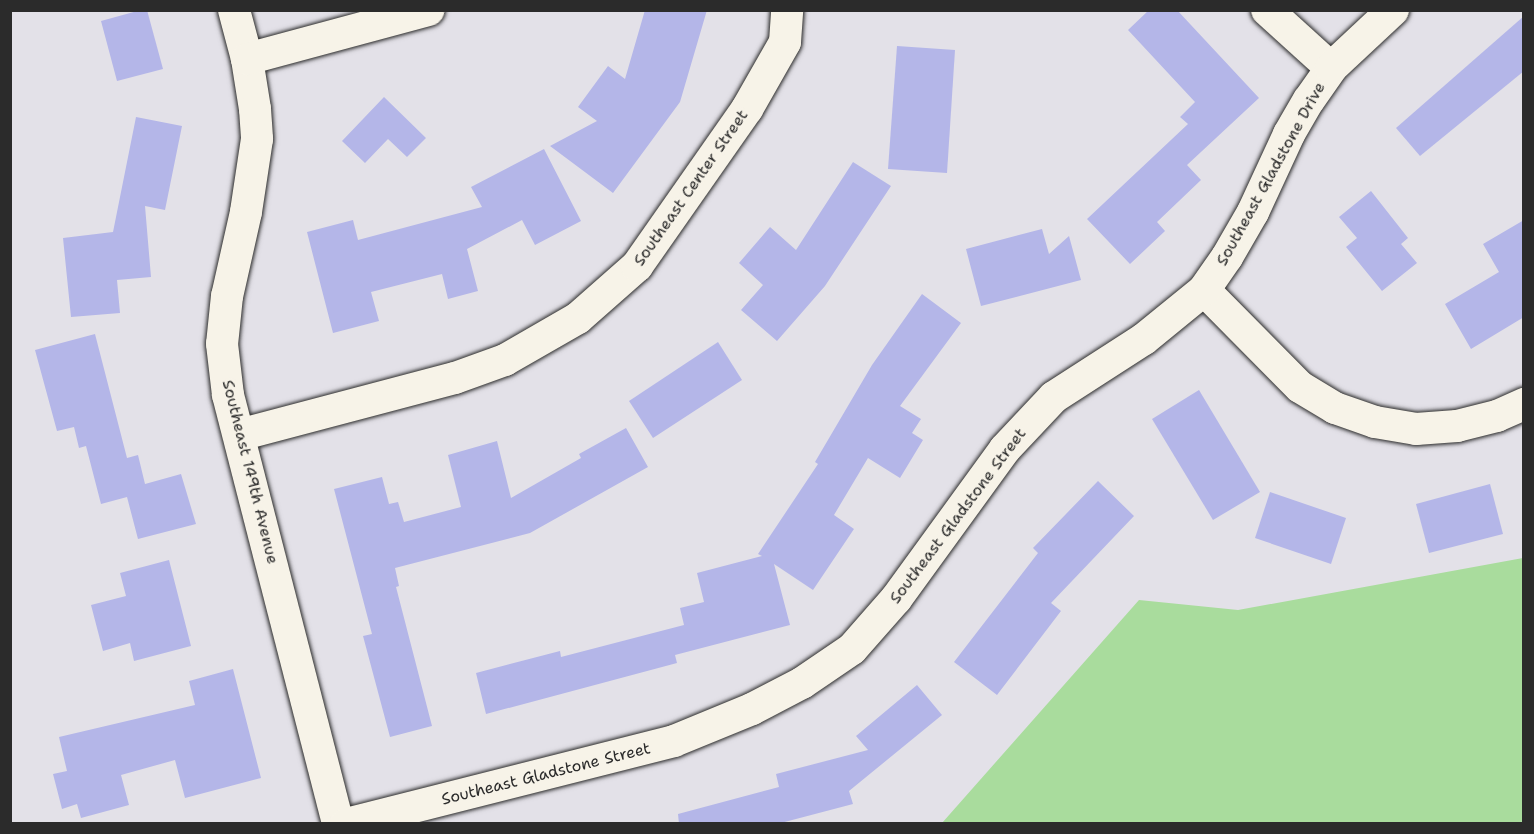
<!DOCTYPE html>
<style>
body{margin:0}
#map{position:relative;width:1534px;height:834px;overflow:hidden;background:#e3e1e8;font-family:"Shantell Sans",sans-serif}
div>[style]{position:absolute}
.green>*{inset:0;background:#a9dc9d}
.building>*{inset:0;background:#b4b6e8}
.roads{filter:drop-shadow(0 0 2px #2b2b2b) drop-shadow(0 0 2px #2b2b2b)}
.minor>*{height:32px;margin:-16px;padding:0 16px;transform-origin:16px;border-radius:16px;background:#f7f3e8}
span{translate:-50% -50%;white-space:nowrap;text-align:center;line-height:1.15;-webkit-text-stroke:6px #f7f3e8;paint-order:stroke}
.street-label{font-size:16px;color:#2b2b2b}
.frame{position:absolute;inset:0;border:12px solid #2b2b2b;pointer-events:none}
</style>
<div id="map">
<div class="green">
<i style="clip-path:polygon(1523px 558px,1523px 823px,942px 823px,1139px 600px,1238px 610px)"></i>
</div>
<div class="building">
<i style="clip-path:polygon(141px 10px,147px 10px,163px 69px,117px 81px,101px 21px)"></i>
<i style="clip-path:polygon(645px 10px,707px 10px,680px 102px,613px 193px,550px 146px,597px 121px,578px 107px,608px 66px,625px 79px)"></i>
<i style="clip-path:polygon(1149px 10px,1177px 10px,1259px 98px,1187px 165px,1201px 180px,1157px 222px,1165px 231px,1130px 264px,1087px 219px,1188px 124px,1180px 117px,1195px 102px,1128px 30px)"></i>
<i style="clip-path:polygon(1524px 16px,1524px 71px,1420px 156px,1396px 128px)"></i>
<i style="clip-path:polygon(897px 46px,955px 50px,947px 173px,888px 169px)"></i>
<i style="clip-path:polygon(384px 97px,426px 138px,407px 157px,388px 139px,365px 163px,342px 141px)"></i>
<i style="clip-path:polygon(136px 117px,182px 126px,165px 210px,145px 206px,151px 277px,117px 280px,120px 313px,71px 317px,63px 238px,113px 232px)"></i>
<i style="clip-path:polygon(544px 149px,581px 221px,535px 245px,522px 220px,467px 249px,478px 291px,448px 299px,442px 274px,371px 292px,379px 321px,333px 333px,307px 232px,353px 220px,358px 240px,482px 207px,471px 187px)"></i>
<i style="clip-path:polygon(853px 162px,891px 186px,825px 286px,777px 341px,741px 310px,763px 285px,739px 263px,770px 227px,796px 250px)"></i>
<i style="clip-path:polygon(1371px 191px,1408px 238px,1401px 244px,1417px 263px,1382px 291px,1346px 247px,1357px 238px,1339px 217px)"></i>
<i style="clip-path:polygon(1524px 220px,1524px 317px,1471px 349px,1445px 304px,1499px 272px,1483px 244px)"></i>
<i style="clip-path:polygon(1042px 229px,1049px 254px,1069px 236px,1081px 280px,981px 306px,966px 249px)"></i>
<i style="clip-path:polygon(922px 294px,961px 323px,900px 406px,921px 419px,912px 433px,923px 440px,900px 478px,868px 458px,834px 515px,854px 529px,813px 590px,774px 564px,790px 625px,675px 655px,677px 663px,486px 714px,476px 673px,560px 651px,561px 657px,684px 625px,680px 608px,704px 602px,697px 573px,762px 556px,758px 554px,818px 464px,815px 462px,872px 365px)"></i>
<i style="clip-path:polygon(95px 334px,127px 458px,138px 455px,145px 484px,181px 474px,196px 524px,138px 539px,127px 497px,101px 504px,86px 446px,79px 448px,74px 427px,57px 431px,35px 350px)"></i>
<i style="clip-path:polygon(718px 342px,742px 380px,653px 438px,629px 401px)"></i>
<i style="clip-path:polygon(1199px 390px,1260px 492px,1213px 520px,1152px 419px)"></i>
<i style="clip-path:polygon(626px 428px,648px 467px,530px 533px,395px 568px,399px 586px,396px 587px,432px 726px,390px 737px,363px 636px,372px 634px,334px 489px,382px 477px,389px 504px,398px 502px,404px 522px,461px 507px,448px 455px,497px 441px,511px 498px,581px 458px,579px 454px)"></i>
<i style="clip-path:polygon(1098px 481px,1134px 516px,1051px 603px,1061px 611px,997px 695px,954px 662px,1038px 553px,1033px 548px)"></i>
<i style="clip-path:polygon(1490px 484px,1503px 534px,1429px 553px,1416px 504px)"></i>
<i style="clip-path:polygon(1270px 492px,1346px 518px,1331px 564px,1255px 538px)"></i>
<i style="clip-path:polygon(169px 560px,191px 646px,134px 661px,130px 643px,103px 651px,91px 605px,126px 596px,120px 573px)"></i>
<i style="clip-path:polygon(233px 669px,261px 778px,185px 798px,175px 760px,121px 775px,129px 805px,81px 818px,77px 804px,62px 809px,53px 774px,67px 771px,59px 737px,195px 705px,189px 681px)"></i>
<i style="clip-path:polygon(917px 685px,942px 715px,849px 791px,853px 804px,777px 824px,679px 824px,678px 814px,779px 787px,776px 774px,868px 750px,856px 736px)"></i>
</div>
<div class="roads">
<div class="minor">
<i style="left:234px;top:10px;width:51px;rotate:75.1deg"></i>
<i style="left:247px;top:59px;width:51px;rotate:80.9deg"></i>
<i style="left:255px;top:109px;width:30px;rotate:86deg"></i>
<i style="left:257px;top:139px;width:74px;rotate:98.6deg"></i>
<i style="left:246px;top:212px;width:86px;rotate:102.7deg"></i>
<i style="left:227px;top:296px;width:48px;rotate:95.9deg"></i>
<i style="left:222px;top:344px;width:51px;rotate:83.3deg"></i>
<i style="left:228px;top:395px;width:443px;rotate:75.6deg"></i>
<i style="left:1267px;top:10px;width:86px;rotate:42.2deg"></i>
<i style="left:247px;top:59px;width:188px;rotate:-15.1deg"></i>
<i style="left:1204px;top:290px;width:136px;rotate:45.3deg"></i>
<i style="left:1300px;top:387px;width:41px;rotate:31deg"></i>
<i style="left:1335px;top:408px;width:42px;rotate:19.3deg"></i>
<i style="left:1375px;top:422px;width:42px;rotate:9.7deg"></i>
<i style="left:1416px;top:429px;width:41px;rotate:-4.2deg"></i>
<i style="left:1457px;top:426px;width:41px;rotate:-14deg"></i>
<i style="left:1497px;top:416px;width:30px;rotate:-24deg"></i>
<i style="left:239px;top:435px;width:223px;rotate:-14.8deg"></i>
<i style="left:455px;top:378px;width:53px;rotate:-19.8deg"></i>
<i style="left:505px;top:360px;width:84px;rotate:-29.9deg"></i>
<i style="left:578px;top:318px;width:79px;rotate:-41.4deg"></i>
<i style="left:637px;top:266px;width:192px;rotate:-55deg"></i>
<i style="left:747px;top:109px;width:77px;rotate:-60.4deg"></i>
<i style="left:785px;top:42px;width:32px;rotate:-86deg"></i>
<i style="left:346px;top:824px;width:338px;rotate:-14.2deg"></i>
<i style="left:674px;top:741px;width:84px;rotate:-22.3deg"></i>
<i style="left:752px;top:709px;width:56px;rotate:-27.5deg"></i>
<i style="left:802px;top:683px;width:60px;rotate:-34.2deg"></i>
<i style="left:852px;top:649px;width:67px;rotate:-48.7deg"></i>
<i style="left:896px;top:599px;width:185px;rotate:-54deg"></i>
<i style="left:1005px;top:449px;width:71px;rotate:-46.7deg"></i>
<i style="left:1054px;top:397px;width:107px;rotate:-32.8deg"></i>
<i style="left:1144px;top:339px;width:77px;rotate:-39.2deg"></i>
<i style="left:1204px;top:290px;width:40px;rotate:-55.1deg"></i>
<i style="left:1227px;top:257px;width:52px;rotate:-60deg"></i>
<i style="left:1253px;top:212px;width:86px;rotate:-65.2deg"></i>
<i style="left:1289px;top:134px;width:39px;rotate:-60deg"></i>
<i style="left:1309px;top:100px;width:39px;rotate:-55deg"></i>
<i style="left:1331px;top:68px;width:85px;rotate:-43.1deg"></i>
</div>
</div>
<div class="street-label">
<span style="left:1271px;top:174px;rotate:-61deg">Southeast Gladstone Drive</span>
<span style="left:691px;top:188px;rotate:-55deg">Southeast Center Street</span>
<span style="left:250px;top:472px;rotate:76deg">Southeast 149th Avenue</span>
<span style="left:958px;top:516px;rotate:-53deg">Southeast Gladstone Street</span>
<span style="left:546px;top:774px;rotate:-14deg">Southeast Gladstone Street</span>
</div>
<div class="frame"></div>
</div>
